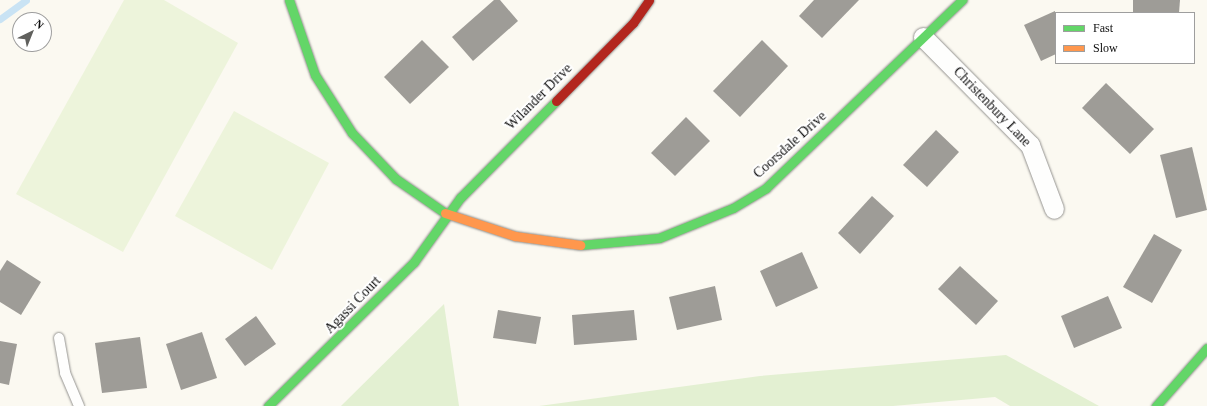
<!DOCTYPE html>
<style>
body{margin:0}
#map{position:relative;width:1207px;height:406px;overflow:hidden;background:#fbf9f1;font-family:"Times New Roman",serif}
div>[style]{position:absolute}
.green>*{inset:0;background:#e3f0d2}
.pitch>*{inset:0;background:#edf4db}
.stream>*{height:7px;margin:-3.5px;padding:0 3.5px;transform-origin:3.5px;border-radius:3.5px;background:#c9e3f4}
.building>*{inset:0;background:#9e9c97}
.roads{filter:drop-shadow(0 0 1px #949390) drop-shadow(0 0 1px #949390)}
.lane>*{height:10px;margin:-5px;padding:0 5px;transform-origin:5px;border-radius:5px;background:#fefefd}
.street>*{height:19px;margin:-9.5px;padding:0 9.5px;transform-origin:9.5px;border-radius:9.5px;background:#fefefd}
.fast>*{height:9px;margin:-4.5px;padding:0 4.5px;transform-origin:4.5px;border-radius:4.5px;background:#63d668}
.slow>*{height:9px;margin:-4.5px;padding:0 4.5px;transform-origin:4.5px;border-radius:4.5px;background:#ff974d}
.jam>*{height:9px;margin:-4.5px;padding:0 4.5px;transform-origin:4.5px;border-radius:4.5px;background:#b3261e}
span{translate:-50% -50%;white-space:nowrap;text-align:center;line-height:1.15;-webkit-text-stroke:4px #fff;paint-order:stroke}
.street-label{font-size:14px;color:#0d0d0d}
.legend{position:absolute;left:1055px;top:12px;width:140px;height:52px;box-sizing:border-box;background:#fff;border:1px solid #9e9e9e;margin:0;padding:5px 7px;list-style:none;font-size:12px;color:#0d0d0d}
.legend li{display:flex;align-items:center;gap:8px;height:20px}
.legend b{width:20px;border:1px solid #9e9e9e}
.north{position:absolute;left:12px;top:12px;width:40px;height:40px;box-sizing:border-box;background:#fff;border:1px solid #9e9e9e;border-radius:50%;rotate:43deg;font-size:11px;font-weight:700;line-height:16px;text-align:center;color:#0d0d0d}
.north::after{content:'';display:block;margin:auto;width:14px;height:18px;background:#60605d;clip-path:polygon(50% 0,100% 100%,50% 72%,0 100%)}
</style>
<div id="map">
<div class="green">
<i style="clip-path:polygon(444px 304px,459px 406px,341px 406px)"></i>
<i style="clip-path:polygon(1006px 355px,1099px 406px,1010px 406px,995px 397px,893px 406px,539px 406px,760px 376px)"></i>
</div>
<div class="pitch">
<i style="clip-path:polygon(124px 0,164px 0,238px 43px,123px 252px,16px 194px)"></i>
<i style="clip-path:polygon(234px 111px,329px 163px,272px 270px,175px 216px)"></i>
</div>
<div class="stream">
<i style="left:0;top:19px;width:32px;rotate:-36deg"></i>
</div>
<div class="building">
<i style="clip-path:polygon(494px 0,500px 0,518px 21px,473px 61px,452px 37px)"></i>
<i style="clip-path:polygon(814px 0,859px 0,822px 38px,799px 16px)"></i>
<i style="clip-path:polygon(1133px 0,1180px 0,1179px 13px,1133px 13px)"></i>
<i style="clip-path:polygon(1055px 11px,1056px 54px,1041px 61px,1024px 25px)"></i>
<i style="clip-path:polygon(422px 40px,449px 67px,410px 104px,384px 77px)"></i>
<i style="clip-path:polygon(762px 40px,788px 66px,740px 117px,713px 91px)"></i>
<i style="clip-path:polygon(1106px 83px,1154px 129px,1130px 154px,1082px 108px)"></i>
<i style="clip-path:polygon(686px 117px,710px 141px,675px 176px,651px 153px)"></i>
<i style="clip-path:polygon(936px 130px,959px 152px,927px 187px,903px 165px)"></i>
<i style="clip-path:polygon(1192px 147px,1207px 210px,1176px 218px,1160px 155px)"></i>
<i style="clip-path:polygon(872px 196px,894px 216px,860px 254px,838px 233px)"></i>
<i style="clip-path:polygon(1154px 234px,1182px 250px,1152px 303px,1123px 287px)"></i>
<i style="clip-path:polygon(802px 252px,818px 288px,776px 307px,760px 271px)"></i>
<i style="clip-path:polygon(7px 260px,41px 282px,21px 315px,0 302px,0 271px)"></i>
<i style="clip-path:polygon(960px 266px,998px 301px,976px 325px,938px 289px)"></i>
<i style="clip-path:polygon(715px 286px,722px 320px,677px 330px,669px 297px)"></i>
<i style="clip-path:polygon(1108px 296px,1122px 328px,1074px 348px,1061px 316px)"></i>
<i style="clip-path:polygon(498px 310px,541px 317px,536px 344px,493px 338px)"></i>
<i style="clip-path:polygon(634px 310px,637px 340px,574px 345px,572px 315px)"></i>
<i style="clip-path:polygon(256px 316px,276px 344px,245px 366px,225px 339px)"></i>
<i style="clip-path:polygon(202px 332px,217px 378px,181px 390px,166px 344px)"></i>
<i style="clip-path:polygon(140px 337px,147px 388px,102px 393px,95px 343px)"></i>
<i style="clip-path:polygon(0 341px,17px 344px,9px 385px,0 383px)"></i>
</div>
<div class="roads">
<div class="lane">
<i style="left:59px;top:338px;width:36px;rotate:80deg"></i>
<i style="left:65px;top:373px;width:36px;rotate:67deg"></i>
</div>
<div class="street">
<i style="left:923px;top:37px;width:152px;rotate:45.3deg"></i>
<i style="left:1030px;top:145px;width:68px;rotate:69.4deg"></i>
</div>
<div class="fast">
<i style="left:289px;top:0;width:79px;rotate:70.9deg"></i>
<i style="left:315px;top:75px;width:69px;rotate:57.5deg"></i>
<i style="left:352px;top:133px;width:64px;rotate:46.3deg"></i>
<i style="left:396px;top:179px;width:60px;rotate:34.8deg"></i>
<i style="left:580px;top:245px;width:79px;rotate:-5.1deg"></i>
<i style="left:659px;top:238px;width:80px;rotate:-22.1deg"></i>
<i style="left:733px;top:208px;width:39px;rotate:-31deg"></i>
<i style="left:766px;top:188px;width:272px;rotate:-43.8deg"></i>
<i style="left:268px;top:406px;width:205px;rotate:-44.6deg"></i>
<i style="left:414px;top:262px;width:79px;rotate:-54.3deg"></i>
<i style="left:460px;top:198px;width:136px;rotate:-45.3deg"></i>
<i style="left:1156px;top:406px;width:77px;rotate:-48.7deg"></i>
</div>
<div class="slow">
<i style="left:445px;top:213px;width:74px;rotate:18.2deg"></i>
<i style="left:515px;top:236px;width:66px;rotate:7.9deg"></i>
</div>
<div class="jam">
<i style="left:556px;top:101px;width:110px;rotate:-45.4deg"></i>
<i style="left:633px;top:23px;width:28px;rotate:-55deg"></i>
</div>
</div>
<div class="street-label">
<span style="left:539px;top:97px;rotate:-45deg">Wilander Drive</span>
<span style="left:992px;top:107px;rotate:46deg">Christenbury Lane</span>
<span style="left:790px;top:145px;rotate:-42deg">Coorsdale Drive</span>
<span style="left:353px;top:305px;rotate:-46deg">Agassi Court</span>
</div>
<ul class="legend">
<li><b style="height:5px;background:#63d668"></b>Fast</li>
<li><b style="height:5px;background:#ff974d"></b>Slow</li>
</ul>
<div class="north">N</div>
</div>
